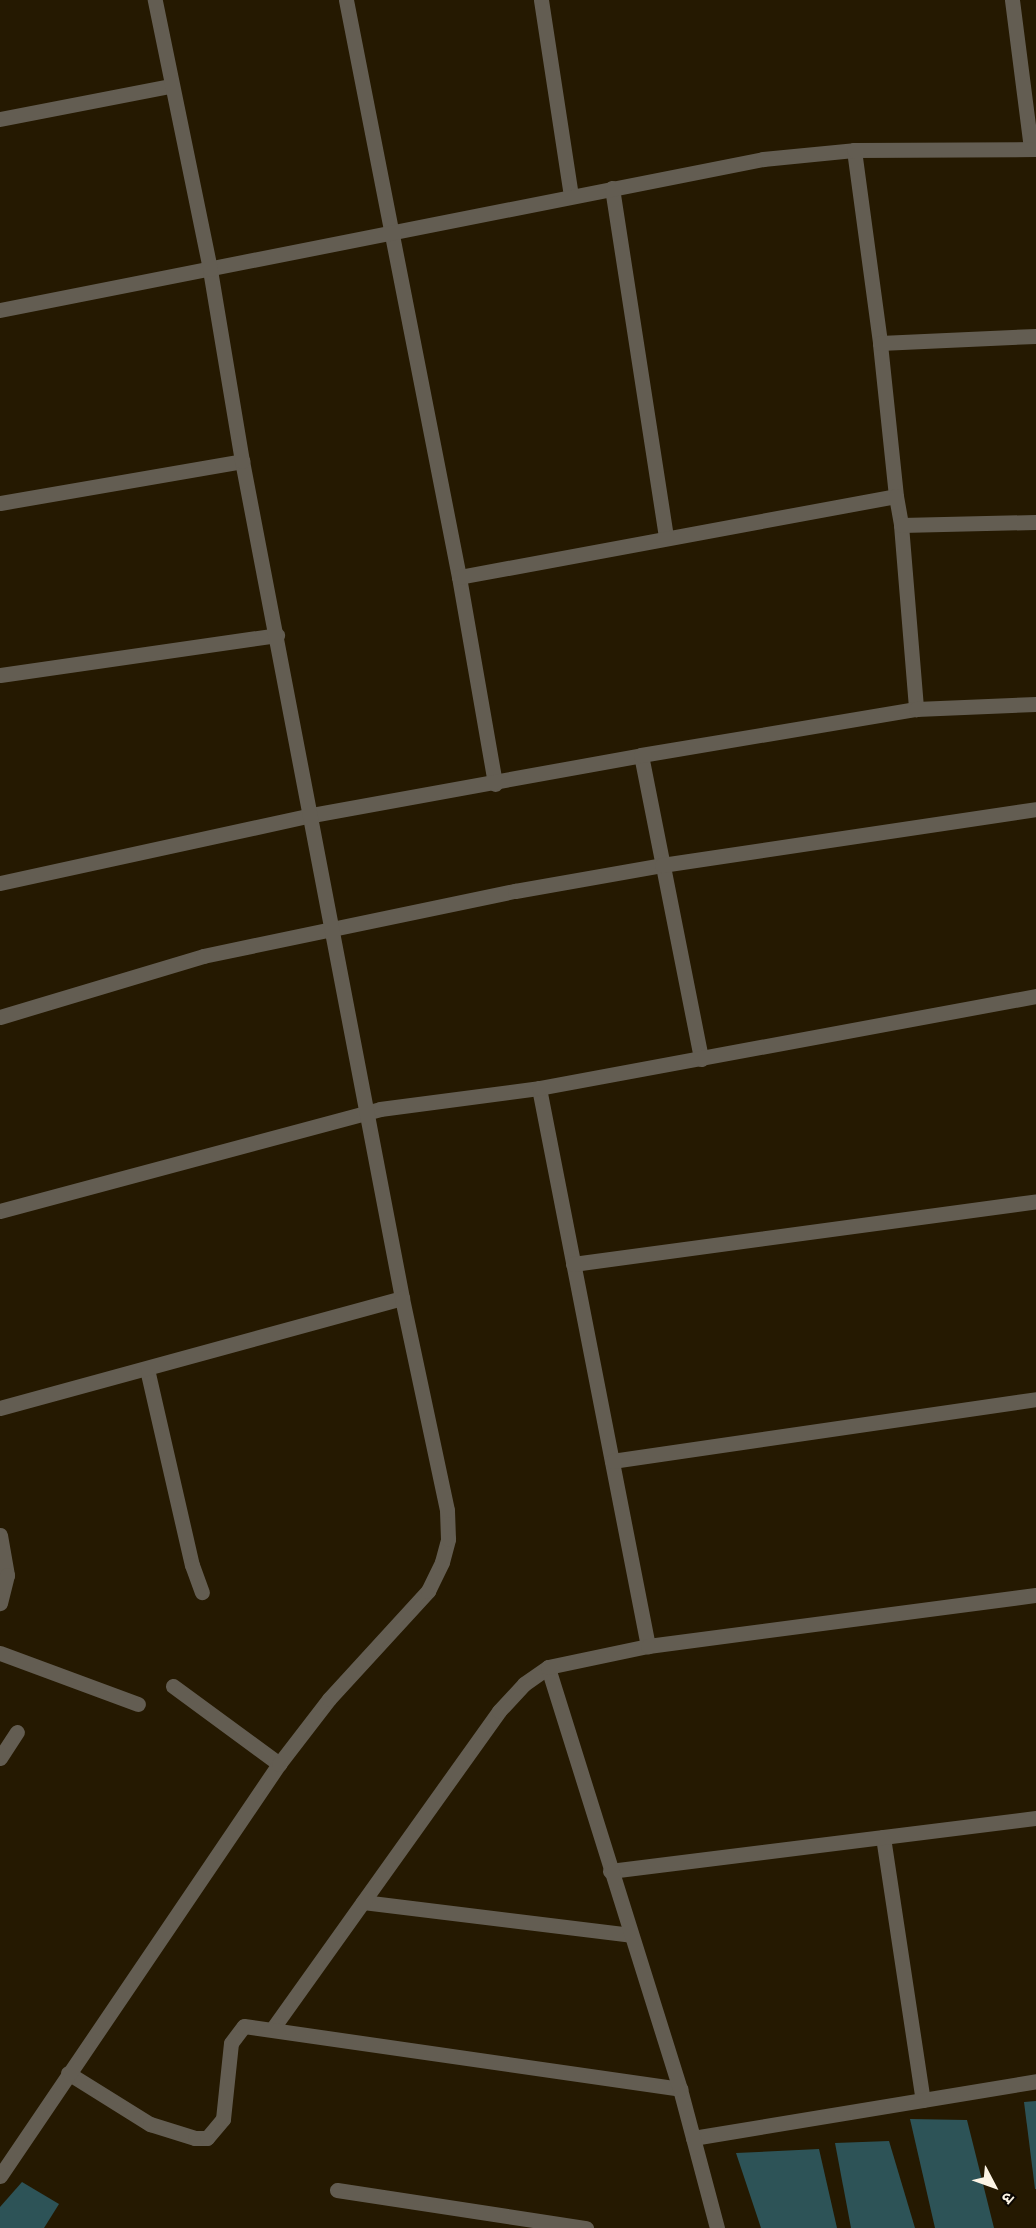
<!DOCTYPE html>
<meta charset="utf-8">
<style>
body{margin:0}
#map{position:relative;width:1036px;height:2228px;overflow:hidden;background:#251901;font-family:Montserrat,"Noto Sans Devanagari",sans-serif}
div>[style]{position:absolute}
.building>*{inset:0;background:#2d5357}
.minor>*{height:15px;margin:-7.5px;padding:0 7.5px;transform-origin:7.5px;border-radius:7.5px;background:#635d52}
span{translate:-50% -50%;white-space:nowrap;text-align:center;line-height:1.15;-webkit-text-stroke:5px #0a0601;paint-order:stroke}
.north{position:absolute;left:964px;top:2156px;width:60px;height:60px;-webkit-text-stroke:4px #0a0601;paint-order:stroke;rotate:131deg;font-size:16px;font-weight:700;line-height:24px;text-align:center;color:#fcf4e5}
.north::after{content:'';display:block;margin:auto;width:21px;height:27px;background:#fcf4e5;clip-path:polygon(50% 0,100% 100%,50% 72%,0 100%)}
</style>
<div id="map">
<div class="building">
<i style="clip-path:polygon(1036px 2101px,1036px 2189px,1035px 2189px,1024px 2102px)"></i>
<i style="clip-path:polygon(910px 2119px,967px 2120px,994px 2228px,935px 2228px)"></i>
<i style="clip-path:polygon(889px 2141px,915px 2228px,851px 2228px,835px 2143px)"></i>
<i style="clip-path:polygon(819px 2149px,837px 2228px,761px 2228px,736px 2153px)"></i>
<i style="clip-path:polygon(22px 2182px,59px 2204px,44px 2228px,0 2228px,0 2207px)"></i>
</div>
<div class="minor">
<i style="left:346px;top:0;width:588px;rotate:78.92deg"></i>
<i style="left:459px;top:577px;width:210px;rotate:80.1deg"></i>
<i style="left:541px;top:0;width:197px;rotate:81.3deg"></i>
<i style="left:1012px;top:0;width:150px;rotate:82.7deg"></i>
<i style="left:0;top:119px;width:173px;rotate:-11deg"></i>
<i style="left:854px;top:150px;width:195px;rotate:82.3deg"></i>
<i style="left:612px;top:188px;width:354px;rotate:81.2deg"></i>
<i style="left:0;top:310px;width:778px;rotate:-11.19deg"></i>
<i style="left:763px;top:159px;width:91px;rotate:-5.6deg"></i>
<i style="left:854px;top:150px;width:182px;rotate:-0.3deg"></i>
<i style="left:896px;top:496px;width:154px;rotate:-96deg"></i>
<i style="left:880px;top:343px;width:156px;rotate:-2.6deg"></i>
<i style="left:0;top:503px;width:246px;rotate:-9.8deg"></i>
<i style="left:901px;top:525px;width:185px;rotate:85.3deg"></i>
<i style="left:459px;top:577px;width:444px;rotate:-10.5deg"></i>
<i style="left:896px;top:496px;width:29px;rotate:80deg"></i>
<i style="left:901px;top:525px;width:135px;rotate:-1.3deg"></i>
<i style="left:0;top:675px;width:280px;rotate:-8.2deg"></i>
<i style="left:641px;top:755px;width:310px;rotate:78.8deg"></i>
<i style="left:0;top:883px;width:319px;rotate:-12.3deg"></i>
<i style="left:312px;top:815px;width:334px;rotate:-10.3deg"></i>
<i style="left:641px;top:755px;width:279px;rotate:-9.5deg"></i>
<i style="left:916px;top:709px;width:120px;rotate:-2.4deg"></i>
<i style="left:0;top:1017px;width:212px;rotate:-16.7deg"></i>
<i style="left:203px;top:956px;width:319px;rotate:-11.8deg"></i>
<i style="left:515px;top:891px;width:149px;rotate:-10deg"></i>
<i style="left:662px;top:865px;width:378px;rotate:-8.5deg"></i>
<i style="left:539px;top:1088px;width:569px;rotate:78.95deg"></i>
<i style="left:0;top:1211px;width:393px;rotate:-15deg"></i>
<i style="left:380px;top:1109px;width:160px;rotate:-7.5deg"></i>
<i style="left:539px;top:1088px;width:505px;rotate:-10.49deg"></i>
<i style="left:573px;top:1264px;width:467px;rotate:-7.7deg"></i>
<i style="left:147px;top:1369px;width:201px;rotate:77.1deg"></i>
<i style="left:192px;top:1565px;width:29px;rotate:70deg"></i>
<i style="left:0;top:1408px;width:417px;rotate:-15.3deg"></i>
<i style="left:402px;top:1298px;width:852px;rotate:-100.82deg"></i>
<i style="left:242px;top:461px;width:195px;rotate:-99.5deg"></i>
<i style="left:210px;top:269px;width:275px;rotate:-101.6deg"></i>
<i style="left:612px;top:1461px;width:429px;rotate:-8.3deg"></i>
<i style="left:0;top:1535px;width:41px;rotate:80.1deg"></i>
<i style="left:7px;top:1575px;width:29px;rotate:104deg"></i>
<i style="left:0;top:1653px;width:147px;rotate:20.3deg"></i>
<i style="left:173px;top:1686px;width:132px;rotate:36.3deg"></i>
<i style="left:0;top:1758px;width:31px;rotate:-57deg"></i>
<i style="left:883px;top:1837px;width:266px;rotate:81.4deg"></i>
<i style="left:610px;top:1871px;width:429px;rotate:-7.1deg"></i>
<i style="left:363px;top:1902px;width:270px;rotate:7deg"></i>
<i style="left:273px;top:2028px;width:389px;rotate:-54.5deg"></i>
<i style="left:499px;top:1711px;width:37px;rotate:-47deg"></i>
<i style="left:524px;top:1684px;width:29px;rotate:-35deg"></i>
<i style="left:68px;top:2073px;width:97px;rotate:31.9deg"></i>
<i style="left:150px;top:2124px;width:47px;rotate:17.3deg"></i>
<i style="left:195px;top:2138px;width:12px"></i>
<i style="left:207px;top:2138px;width:25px;rotate:-50deg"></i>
<i style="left:223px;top:2119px;width:76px;rotate:-84deg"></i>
<i style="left:231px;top:2043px;width:21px;rotate:-53deg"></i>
<i style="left:244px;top:2026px;width:441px;rotate:8.2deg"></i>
<i style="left:693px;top:2138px;width:348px;rotate:-9.4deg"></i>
<i style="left:0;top:2176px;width:498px;rotate:-55.9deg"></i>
<i style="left:279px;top:1764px;width:82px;rotate:-52.4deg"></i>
<i style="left:329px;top:1699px;width:147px;rotate:-47.5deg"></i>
<i style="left:428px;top:1591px;width:32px;rotate:-64deg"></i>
<i style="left:442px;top:1562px;width:24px;rotate:-75deg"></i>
<i style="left:448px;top:1539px;width:29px;rotate:-92deg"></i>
<i style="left:447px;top:1510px;width:217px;rotate:-102deg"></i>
<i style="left:337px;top:2190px;width:252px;rotate:8.7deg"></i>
<i style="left:717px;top:2228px;width:144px;rotate:-104.9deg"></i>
<i style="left:680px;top:2089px;width:442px;rotate:-107.4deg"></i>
<i style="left:548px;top:1667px;width:102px;rotate:-11.9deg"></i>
<i style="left:648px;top:1646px;width:391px;rotate:-7.5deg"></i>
</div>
<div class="north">उ</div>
</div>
